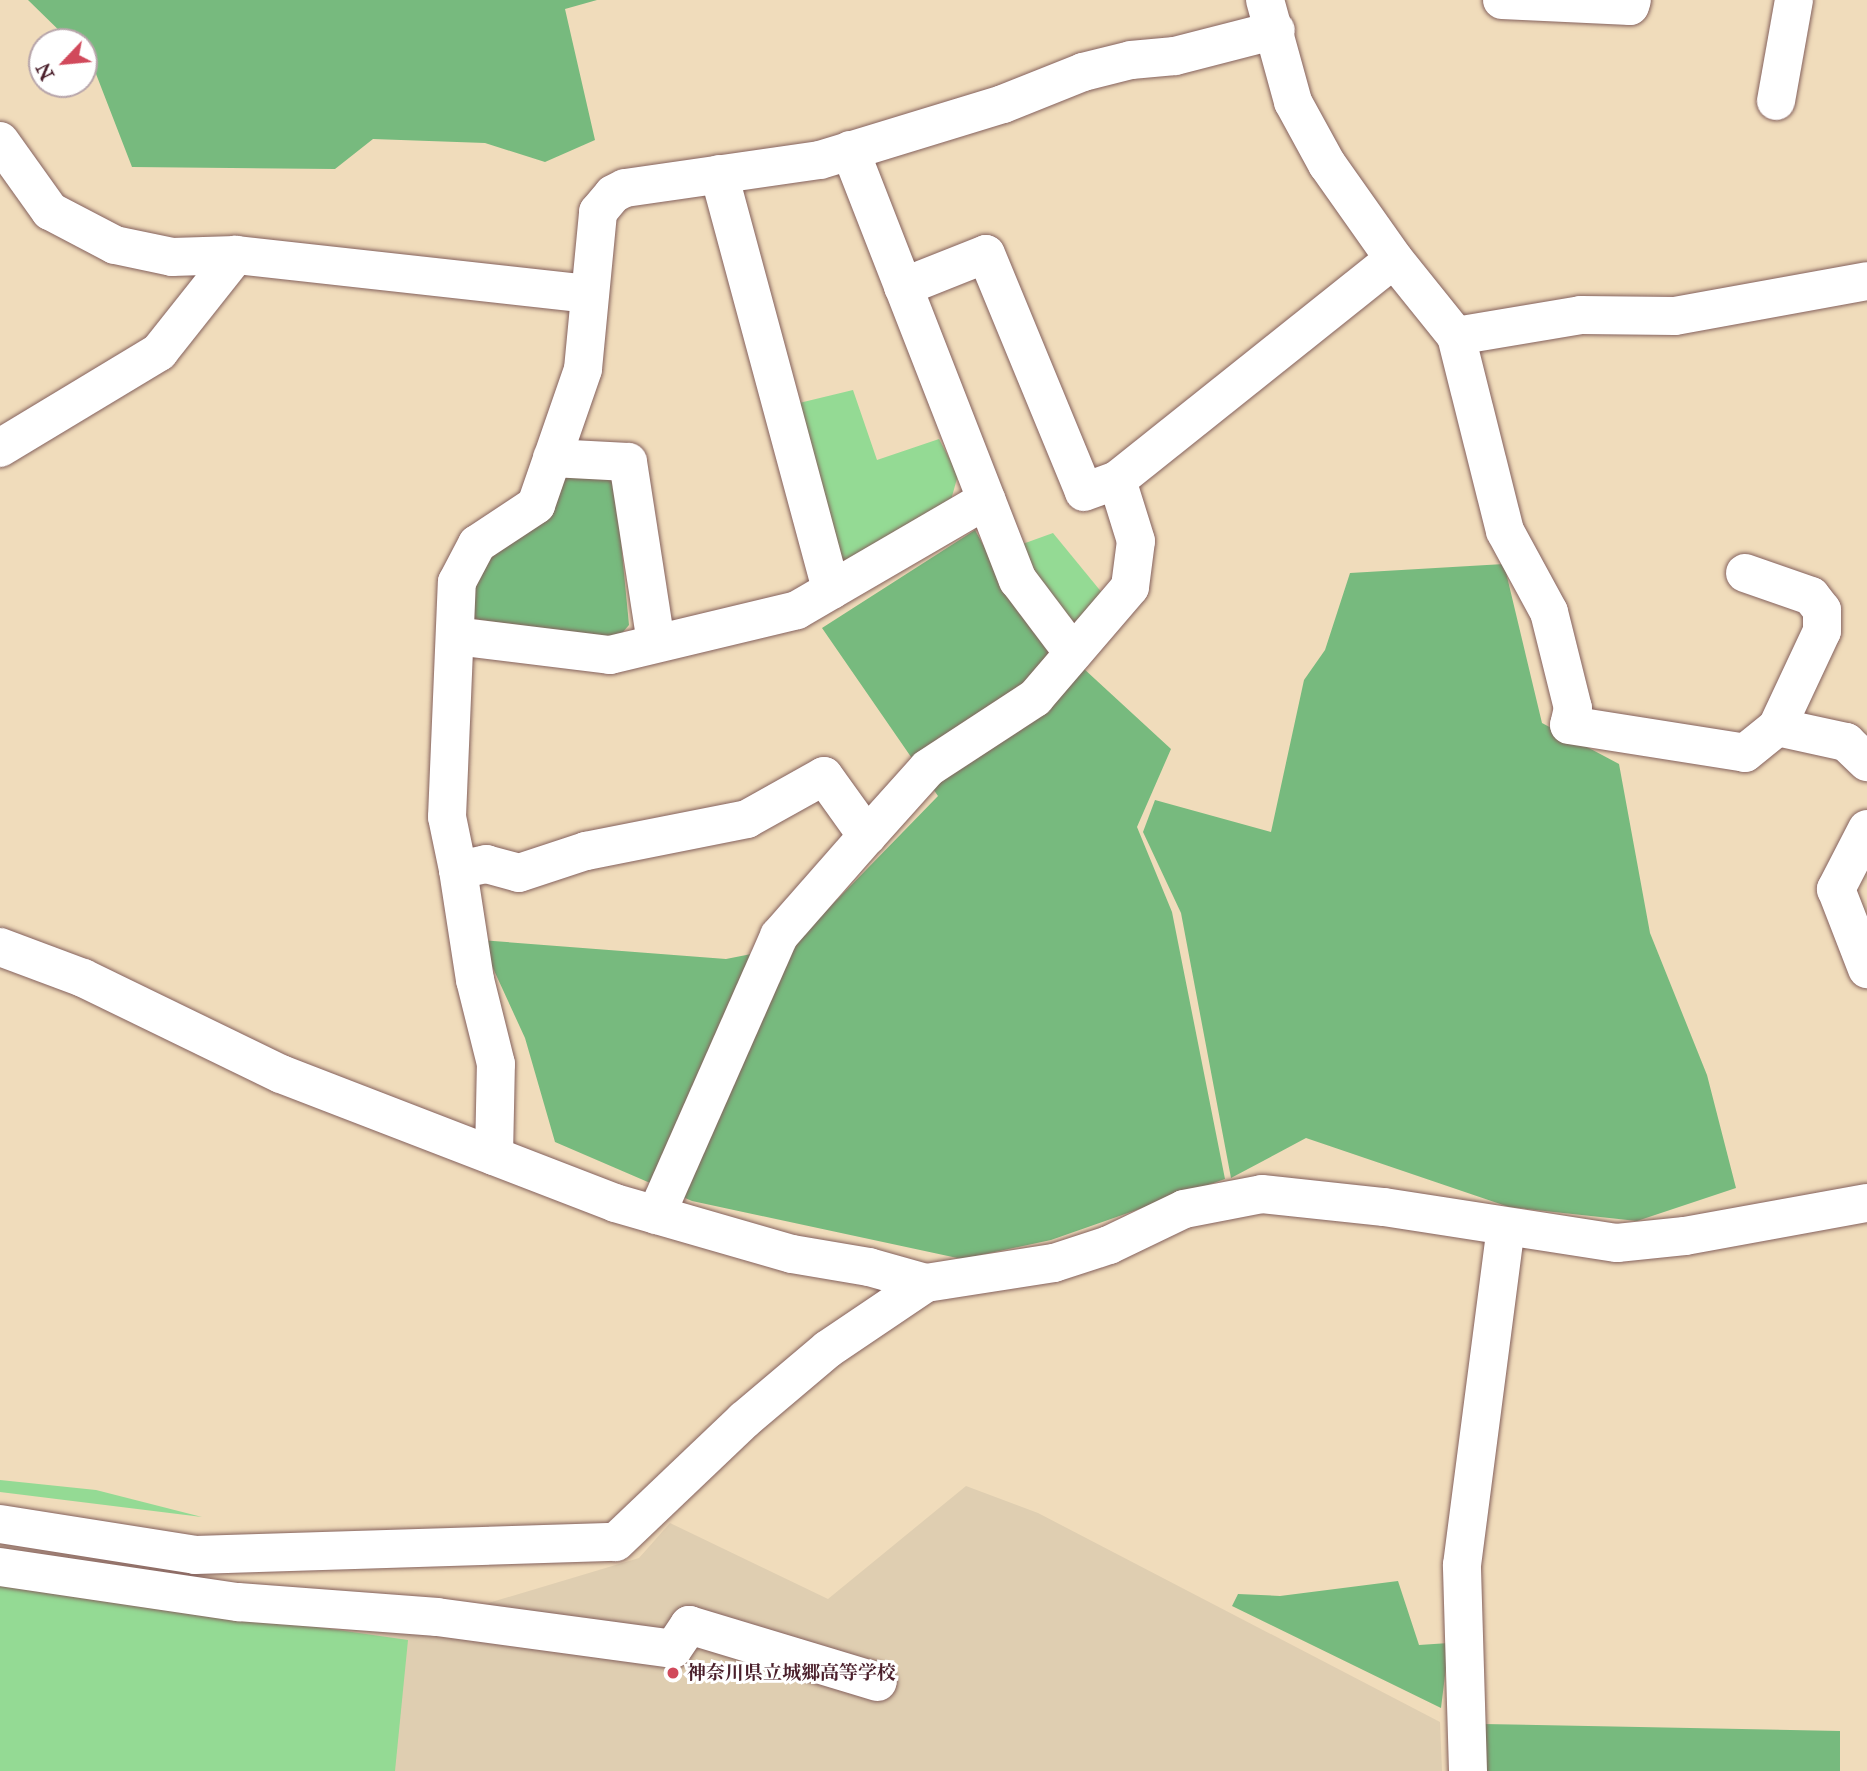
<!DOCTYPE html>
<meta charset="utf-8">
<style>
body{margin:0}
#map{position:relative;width:1867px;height:1771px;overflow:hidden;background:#f0dcbb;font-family:"IM FELL Great Primer","Noto Serif JP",serif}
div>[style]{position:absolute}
.built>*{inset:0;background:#dfceb1}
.green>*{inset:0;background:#94da94}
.forest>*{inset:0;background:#77ba7e}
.roads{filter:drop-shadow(0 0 2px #84615d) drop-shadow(0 0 2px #84615d)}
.street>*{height:38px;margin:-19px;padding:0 19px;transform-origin:19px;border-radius:19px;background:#fff}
.dots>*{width:19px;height:19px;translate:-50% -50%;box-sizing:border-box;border:4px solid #fff;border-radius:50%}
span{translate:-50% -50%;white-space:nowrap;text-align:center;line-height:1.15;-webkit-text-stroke:6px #fff;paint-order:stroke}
.poi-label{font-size:19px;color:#4a1f2b;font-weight:700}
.left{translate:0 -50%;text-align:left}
.north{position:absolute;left:28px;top:28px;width:70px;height:70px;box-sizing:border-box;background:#fff;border:2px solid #b7a5aa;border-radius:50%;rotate:244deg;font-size:19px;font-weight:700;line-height:28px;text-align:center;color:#4a1f2b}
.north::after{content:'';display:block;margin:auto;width:24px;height:32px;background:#d1495b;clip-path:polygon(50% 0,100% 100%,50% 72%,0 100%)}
</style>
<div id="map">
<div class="built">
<i style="clip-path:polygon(966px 1486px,1038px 1513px,1440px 1722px,1442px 1771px,0 1771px,0 1570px,415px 1625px,639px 1558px,670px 1523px,828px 1599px)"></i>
</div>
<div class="green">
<i style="clip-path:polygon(853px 390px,877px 460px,939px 439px,958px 475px,949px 507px,848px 563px,839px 557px,795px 404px)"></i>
<i style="clip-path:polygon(1053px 533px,1103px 594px,1076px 625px,1038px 588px,1017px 546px)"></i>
<i style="clip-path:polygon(0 1480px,96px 1490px,202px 1517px,0 1492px)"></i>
<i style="clip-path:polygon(0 1582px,408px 1640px,395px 1771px,0 1771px)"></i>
</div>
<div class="forest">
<i style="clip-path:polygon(28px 0,597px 0,565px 9px,595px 140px,545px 162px,485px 143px,373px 139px,335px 169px,132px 167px,91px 61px,84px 54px,84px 42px,71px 42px)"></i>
<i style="clip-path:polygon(563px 468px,614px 469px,629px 625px,617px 639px,467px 618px,481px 555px)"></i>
<i style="clip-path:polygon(975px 530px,1004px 583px,1083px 668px,1171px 749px,1137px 827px,1172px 912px,1225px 1179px,1051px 1240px,962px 1259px,692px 1201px,555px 1142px,525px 1038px,480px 940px,726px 959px,792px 946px,938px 796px,822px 628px)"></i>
<i style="clip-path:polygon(1504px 564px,1542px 723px,1619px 764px,1650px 933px,1707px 1075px,1736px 1188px,1637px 1221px,1509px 1207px,1306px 1138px,1231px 1178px,1181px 913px,1143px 832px,1155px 800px,1271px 832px,1304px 680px,1325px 650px,1350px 573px)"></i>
<i style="clip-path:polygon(1398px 1581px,1419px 1645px,1449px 1643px,1441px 1708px,1232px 1606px,1238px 1594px,1280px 1596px)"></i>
<i style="clip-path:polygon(1483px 1724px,1840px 1731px,1840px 1771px,1482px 1771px)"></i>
</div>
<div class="roads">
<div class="street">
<i style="left:1265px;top:0;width:106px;rotate:74.6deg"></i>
<i style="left:1293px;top:102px;width:71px;rotate:61.3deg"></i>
<i style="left:1327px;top:164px;width:116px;rotate:54.8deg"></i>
<i style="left:1394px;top:259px;width:99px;rotate:51.2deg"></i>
<i style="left:1456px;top:336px;width:127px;rotate:-9.5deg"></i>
<i style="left:1581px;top:315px;width:94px;rotate:0.6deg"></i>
<i style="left:1675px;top:316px;width:195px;rotate:-10.3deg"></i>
<i style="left:1502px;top:0;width:128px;rotate:2.7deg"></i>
<i style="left:1630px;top:6px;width:6px;rotate:-72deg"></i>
<i style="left:1776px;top:101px;width:103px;rotate:-79.9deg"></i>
<i style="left:0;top:141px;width:86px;rotate:54.5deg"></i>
<i style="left:50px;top:211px;width:73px;rotate:27.6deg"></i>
<i style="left:115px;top:245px;width:58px;rotate:11.9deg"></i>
<i style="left:172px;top:257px;width:64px;rotate:-1.8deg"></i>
<i style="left:236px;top:255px;width:353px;rotate:6.3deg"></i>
<i style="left:850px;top:150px;width:462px;rotate:68.7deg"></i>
<i style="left:1018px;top:580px;width:91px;rotate:53deg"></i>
<i style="left:719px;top:174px;width:431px;rotate:74.9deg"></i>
<i style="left:903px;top:287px;width:89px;rotate:-21.7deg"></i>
<i style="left:986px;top:254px;width:257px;rotate:67.6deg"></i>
<i style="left:1084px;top:492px;width:35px;rotate:-20deg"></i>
<i style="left:1456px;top:336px;width:201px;rotate:75.9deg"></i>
<i style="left:1505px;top:531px;width:92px;rotate:61.5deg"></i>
<i style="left:1549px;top:612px;width:99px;rotate:76deg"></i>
<i style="left:1573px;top:708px;width:17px;rotate:103deg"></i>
<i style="left:1569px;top:725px;width:178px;rotate:9deg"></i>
<i style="left:1745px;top:753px;width:41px;rotate:-39.1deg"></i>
<i style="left:1777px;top:727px;width:71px;rotate:12.3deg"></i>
<i style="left:1846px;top:742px;width:29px;rotate:44deg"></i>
<i style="left:0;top:448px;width:186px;rotate:-31.1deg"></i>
<i style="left:159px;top:352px;width:124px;rotate:-51.6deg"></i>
<i style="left:552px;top:458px;width:76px;rotate:3deg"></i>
<i style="left:628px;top:462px;width:183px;rotate:81.2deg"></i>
<i style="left:1745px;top:573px;width:70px;rotate:19.2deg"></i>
<i style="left:1811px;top:596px;width:18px;rotate:52deg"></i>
<i style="left:1822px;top:610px;width:21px;rotate:90deg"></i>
<i style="left:1822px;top:631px;width:106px;rotate:115.1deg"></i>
<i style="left:455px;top:636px;width:156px;rotate:7deg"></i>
<i style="left:610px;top:655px;width:192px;rotate:-13.5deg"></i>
<i style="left:797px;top:610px;width:219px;rotate:-30.2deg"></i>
<i style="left:1867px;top:829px;width:68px;rotate:117.3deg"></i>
<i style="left:1836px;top:889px;width:86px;rotate:68.8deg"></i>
<i style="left:458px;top:870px;width:54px;rotate:-101.7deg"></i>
<i style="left:447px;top:817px;width:235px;rotate:-87.6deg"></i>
<i style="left:457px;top:582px;width:43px;rotate:-62.2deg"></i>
<i style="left:477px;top:544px;width:71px;rotate:-33.5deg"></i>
<i style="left:536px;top:505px;width:144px;rotate:-70.9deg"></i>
<i style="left:583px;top:369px;width:158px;rotate:-84.5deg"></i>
<i style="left:598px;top:212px;width:23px;rotate:-50deg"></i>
<i style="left:613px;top:194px;width:13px;rotate:-27deg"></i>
<i style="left:625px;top:188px;width:197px;rotate:-8.2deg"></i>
<i style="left:820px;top:160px;width:191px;rotate:-17deg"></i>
<i style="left:1003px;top:104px;width:86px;rotate:-21.8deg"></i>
<i style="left:1083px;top:72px;width:49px;rotate:-14deg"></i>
<i style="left:1131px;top:60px;width:44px;rotate:-5.2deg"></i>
<i style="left:1175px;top:56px;width:104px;rotate:-14.4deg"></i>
<i style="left:0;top:947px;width:89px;rotate:20.5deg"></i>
<i style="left:83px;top:978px;width:220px;rotate:25.9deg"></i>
<i style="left:281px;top:1074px;width:358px;rotate:21.1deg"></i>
<i style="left:615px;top:1203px;width:184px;rotate:16.1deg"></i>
<i style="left:792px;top:1254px;width:78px;rotate:9.6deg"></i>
<i style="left:869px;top:1267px;width:59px;rotate:15.7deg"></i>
<i style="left:926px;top:1283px;width:130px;rotate:-8.9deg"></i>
<i style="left:1054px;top:1263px;width:58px;rotate:-18.1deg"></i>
<i style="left:1109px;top:1245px;width:83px;rotate:-25.6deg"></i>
<i style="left:1184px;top:1209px;width:79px;rotate:-10.9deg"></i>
<i style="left:1262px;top:1194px;width:123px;rotate:6.1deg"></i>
<i style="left:1384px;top:1207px;width:236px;rotate:8.8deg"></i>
<i style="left:1617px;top:1243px;width:68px;rotate:-5.9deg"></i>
<i style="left:1685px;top:1236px;width:185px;rotate:-10.3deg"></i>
<i style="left:494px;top:1156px;width:92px;rotate:-88.8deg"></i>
<i style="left:496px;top:1064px;width:87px;rotate:-104deg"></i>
<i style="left:475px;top:980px;width:111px;rotate:-98.8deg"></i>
<i style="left:458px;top:870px;width:29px;rotate:-12deg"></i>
<i style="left:486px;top:864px;width:34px;rotate:15deg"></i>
<i style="left:519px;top:873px;width:71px;rotate:-18.2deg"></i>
<i style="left:586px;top:851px;width:164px;rotate:-11.2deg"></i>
<i style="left:747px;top:819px;width:88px;rotate:-29.2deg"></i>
<i style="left:824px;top:776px;width:74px;rotate:54.4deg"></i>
<i style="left:867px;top:836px;width:91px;rotate:-48.1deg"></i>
<i style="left:928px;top:768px;width:128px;rotate:-33.2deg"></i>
<i style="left:1035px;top:698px;width:146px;rotate:-49.4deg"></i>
<i style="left:1130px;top:587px;width:46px;rotate:-82.6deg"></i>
<i style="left:1136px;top:541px;width:64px;rotate:-107.3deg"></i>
<i style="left:1117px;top:480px;width:354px;rotate:-38.6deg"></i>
<i style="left:656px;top:1215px;width:305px;rotate:-66.2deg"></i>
<i style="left:779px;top:936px;width:133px;rotate:-48.7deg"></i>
<i style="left:0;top:1524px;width:197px;rotate:9deg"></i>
<i style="left:195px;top:1555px;width:421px;rotate:-1.8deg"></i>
<i style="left:616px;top:1542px;width:177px;rotate:-43.6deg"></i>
<i style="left:744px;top:1420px;width:110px;rotate:-40.2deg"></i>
<i style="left:828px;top:1349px;width:118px;rotate:-34deg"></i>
<i style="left:0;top:1567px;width:241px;rotate:8.4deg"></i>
<i style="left:238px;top:1602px;width:200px;rotate:4.3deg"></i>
<i style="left:437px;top:1617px;width:238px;rotate:7.7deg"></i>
<i style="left:673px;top:1649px;width:29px;rotate:-56deg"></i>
<i style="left:689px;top:1625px;width:197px;rotate:16.8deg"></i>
<i style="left:1468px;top:1771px;width:206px;rotate:-91.7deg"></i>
<i style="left:1462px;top:1565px;width:341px;rotate:-82.6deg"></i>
</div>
</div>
<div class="dots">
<i style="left:673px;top:1673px;background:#d1495b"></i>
</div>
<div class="poi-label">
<span class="left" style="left:687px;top:1673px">神奈川県立城郷高等学校</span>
</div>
<div class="north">N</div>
</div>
